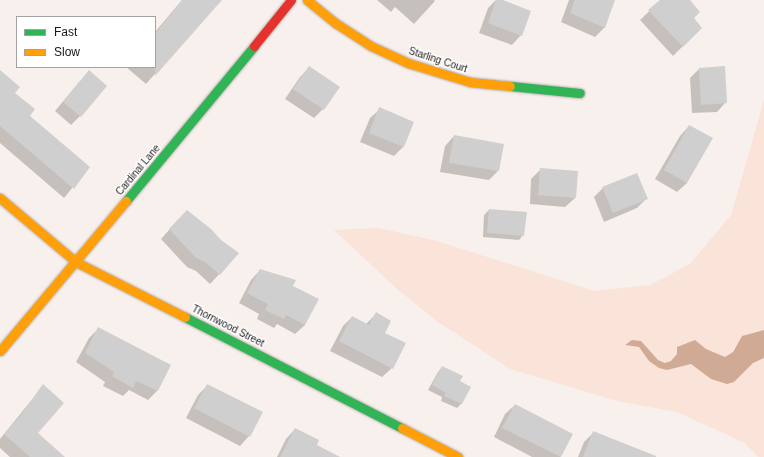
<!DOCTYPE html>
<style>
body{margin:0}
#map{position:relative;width:764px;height:457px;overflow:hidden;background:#f8f0ec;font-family:Arial,sans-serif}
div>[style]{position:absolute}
.green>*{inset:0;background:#fae3d8}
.water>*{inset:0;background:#d1aa96}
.shadow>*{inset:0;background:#0003}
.building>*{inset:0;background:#d0cfcf}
.roads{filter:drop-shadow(0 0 1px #b5afac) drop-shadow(0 0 1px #b5afac)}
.fast>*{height:9px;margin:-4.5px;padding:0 4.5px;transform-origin:4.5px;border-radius:4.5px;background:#30b455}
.slow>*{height:9px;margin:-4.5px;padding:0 4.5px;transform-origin:4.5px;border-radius:4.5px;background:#ff9f0a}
.jam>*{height:9px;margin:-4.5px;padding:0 4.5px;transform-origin:4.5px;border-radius:4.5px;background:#e5322d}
span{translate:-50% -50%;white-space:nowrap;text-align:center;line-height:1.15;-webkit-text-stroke:3px #fff;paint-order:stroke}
.street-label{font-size:10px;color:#1c1614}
.legend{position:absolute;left:16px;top:16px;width:140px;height:52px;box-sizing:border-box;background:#fff;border:1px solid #a4a2a1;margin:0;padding:5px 7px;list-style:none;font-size:12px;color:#1c1614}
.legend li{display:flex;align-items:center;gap:8px;height:20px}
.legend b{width:20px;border:1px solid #a4a2a1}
</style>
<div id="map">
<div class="green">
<i style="clip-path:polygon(764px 100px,764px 330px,742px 336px,732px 352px,725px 357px,706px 349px,695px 340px,677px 354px,671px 362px,665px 363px,658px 360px,641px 341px,626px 345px,639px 347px,649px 361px,667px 370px,691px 364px,711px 379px,734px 382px,753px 363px,764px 358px,764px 457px,758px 457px,745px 443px,677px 412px,617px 401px,510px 369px,438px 322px,397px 289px,334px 230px,379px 228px,437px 241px,594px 291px,650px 285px,690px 264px,731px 215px)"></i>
</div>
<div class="water">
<i style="clip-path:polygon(764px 330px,764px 358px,753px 363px,734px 382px,727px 384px,711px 379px,691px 364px,667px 370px,659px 368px,649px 361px,639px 347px,625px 345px,632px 340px,641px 341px,658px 360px,665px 363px,671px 361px,677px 354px,677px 347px,695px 340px,706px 349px,725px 357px,733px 352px,742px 336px)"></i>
</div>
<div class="shadow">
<i style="clip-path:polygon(182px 0,220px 0,146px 84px,126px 67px,155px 67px,155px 32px)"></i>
<i style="clip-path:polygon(377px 0,434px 0,435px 1px,414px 24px,395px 7px,391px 12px)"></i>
<i style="clip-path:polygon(496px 0,500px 0,521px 35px,512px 45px,479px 33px,488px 8px)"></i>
<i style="clip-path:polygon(569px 0,611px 0,605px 27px,595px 37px,561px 22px)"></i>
<i style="clip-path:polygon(661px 0,688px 0,692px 18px,701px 28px,673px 56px,640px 20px)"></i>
<i style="clip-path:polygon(309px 68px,323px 109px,314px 118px,285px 99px,300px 77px)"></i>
<i style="clip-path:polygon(699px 69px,726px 102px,717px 112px,692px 113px,690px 78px)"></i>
<i style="clip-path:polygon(0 71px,28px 116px,89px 167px,64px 198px,0 143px)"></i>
<i style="clip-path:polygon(80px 81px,80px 116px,71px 125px,55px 111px)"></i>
<i style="clip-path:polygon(380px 109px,403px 147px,394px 156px,360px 142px,370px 118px)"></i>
<i style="clip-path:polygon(689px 126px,687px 183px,677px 192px,655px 179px,680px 136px)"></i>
<i style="clip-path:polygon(454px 136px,498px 171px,489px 180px,440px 172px,445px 146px)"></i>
<i style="clip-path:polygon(541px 169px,575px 198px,565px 207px,530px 204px,531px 179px)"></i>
<i style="clip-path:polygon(603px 188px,647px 198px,637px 208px,604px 222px,594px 197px)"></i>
<i style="clip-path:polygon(489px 210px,523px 235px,519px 240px,483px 237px,484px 215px)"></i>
<i style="clip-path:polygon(178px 220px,220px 241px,238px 254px,210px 284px,196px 271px,187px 267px,161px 239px)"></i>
<i style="clip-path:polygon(260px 270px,292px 286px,305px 325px,295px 334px,277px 324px,274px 328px,257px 319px,259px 314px,239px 303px,251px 280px)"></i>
<i style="clip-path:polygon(376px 314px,384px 333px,392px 368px,382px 377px,330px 351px,343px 326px,352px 317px,366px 324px)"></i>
<i style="clip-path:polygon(98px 329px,170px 365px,157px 391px,148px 400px,129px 390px,123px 396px,103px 386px,105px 382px,76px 362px,89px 338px)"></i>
<i style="clip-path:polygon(442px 367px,459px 382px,461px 404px,457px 408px,441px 401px,442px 397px,428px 390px,438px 372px)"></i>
<i style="clip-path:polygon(43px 386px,36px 433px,51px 457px,10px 457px,0 448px,0 439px)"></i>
<i style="clip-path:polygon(207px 386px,249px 436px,240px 446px,186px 418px,198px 395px)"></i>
<i style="clip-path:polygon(515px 405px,572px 434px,560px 457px,532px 457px,494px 437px,505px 414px)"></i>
<i style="clip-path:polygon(295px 429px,315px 445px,338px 457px,277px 457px,286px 439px)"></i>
<i style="clip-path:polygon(593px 433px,655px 457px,578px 457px,584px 442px)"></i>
</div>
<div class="building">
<i style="clip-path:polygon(182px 0,222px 0,155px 76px,155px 34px)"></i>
<i style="clip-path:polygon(496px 0,503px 0,531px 11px,522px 36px,488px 23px)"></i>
<i style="clip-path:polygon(575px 0,615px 0,605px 28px,570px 13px)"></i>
<i style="clip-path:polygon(660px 0,690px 0,700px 12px,694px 18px,702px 28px,683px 47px,648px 10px)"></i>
<i style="clip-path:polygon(309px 66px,340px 87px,324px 110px,293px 89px)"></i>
<i style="clip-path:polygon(725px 66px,727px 103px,701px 105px,699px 68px)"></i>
<i style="clip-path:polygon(0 70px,20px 87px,15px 93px,35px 109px,30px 116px,90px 167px,74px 189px,0 126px)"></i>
<i style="clip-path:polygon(89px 70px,107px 86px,81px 117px,63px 102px)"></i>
<i style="clip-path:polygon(379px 107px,414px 122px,404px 147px,369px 133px)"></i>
<i style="clip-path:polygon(689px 125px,713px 138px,687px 183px,664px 170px)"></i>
<i style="clip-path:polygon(454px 135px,504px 144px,499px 171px,449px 163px)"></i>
<i style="clip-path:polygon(540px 168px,578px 171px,576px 198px,538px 195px)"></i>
<i style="clip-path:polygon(637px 173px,648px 199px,613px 213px,602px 187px)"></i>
<i style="clip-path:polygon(489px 209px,527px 212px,524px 236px,487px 233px)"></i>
<i style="clip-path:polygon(187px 210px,211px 229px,221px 240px,239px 253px,220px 275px,205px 262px,196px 258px,169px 229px)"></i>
<i style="clip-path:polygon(260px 269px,296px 280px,293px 286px,319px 299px,305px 325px,286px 315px,284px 319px,265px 310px,268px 304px,247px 293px)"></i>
<i style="clip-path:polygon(376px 312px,391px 321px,385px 333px,406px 343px,393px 369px,339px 341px,352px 316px,369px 325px)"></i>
<i style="clip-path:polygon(98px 327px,171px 365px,158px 391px,136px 381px,133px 388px,112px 376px,114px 372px,85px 353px)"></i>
<i style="clip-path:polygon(442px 366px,463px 376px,460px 381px,471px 387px,462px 404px,444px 396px,446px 393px,432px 385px)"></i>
<i style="clip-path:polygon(43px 384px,64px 403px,38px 433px,65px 457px,30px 457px,4px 434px,21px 415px)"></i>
<i style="clip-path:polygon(207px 384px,263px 412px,250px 437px,194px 408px)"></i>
<i style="clip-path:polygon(515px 404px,573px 434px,561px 457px,502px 428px)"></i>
<i style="clip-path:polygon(295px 428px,319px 440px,317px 445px,340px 457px,280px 457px)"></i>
<i style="clip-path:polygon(593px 431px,656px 456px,656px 457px,583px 457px)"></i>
</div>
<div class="roads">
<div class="fast">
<i style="left:510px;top:86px;width:70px;rotate:5.7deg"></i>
<i style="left:126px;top:201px;width:201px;rotate:-50.4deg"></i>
<i style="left:185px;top:317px;width:244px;rotate:27.1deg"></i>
</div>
<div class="slow">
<i style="left:307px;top:0;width:38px;rotate:39deg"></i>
<i style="left:337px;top:24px;width:40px;rotate:32.9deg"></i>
<i style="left:371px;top:46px;width:41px;rotate:24.7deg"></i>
<i style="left:408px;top:63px;width:65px;rotate:17deg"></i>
<i style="left:470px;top:82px;width:40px;rotate:5.7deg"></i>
<i style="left:0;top:198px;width:99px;rotate:40.1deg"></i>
<i style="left:76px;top:262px;width:122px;rotate:26.8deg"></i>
<i style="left:0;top:351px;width:196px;rotate:-50deg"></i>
<i style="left:402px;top:428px;width:63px;rotate:27.4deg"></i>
</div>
<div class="jam">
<i style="left:254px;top:46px;width:59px;rotate:-51.2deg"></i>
</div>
</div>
<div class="street-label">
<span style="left:438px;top:60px;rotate:18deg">Starling Court</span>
<span style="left:138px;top:170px;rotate:-50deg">Cardinal Lane</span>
<span style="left:228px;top:326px;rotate:27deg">Thornwood Street</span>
</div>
<ul class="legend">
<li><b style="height:5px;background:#30b455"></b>Fast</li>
<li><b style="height:5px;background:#ff9f0a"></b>Slow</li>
</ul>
</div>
